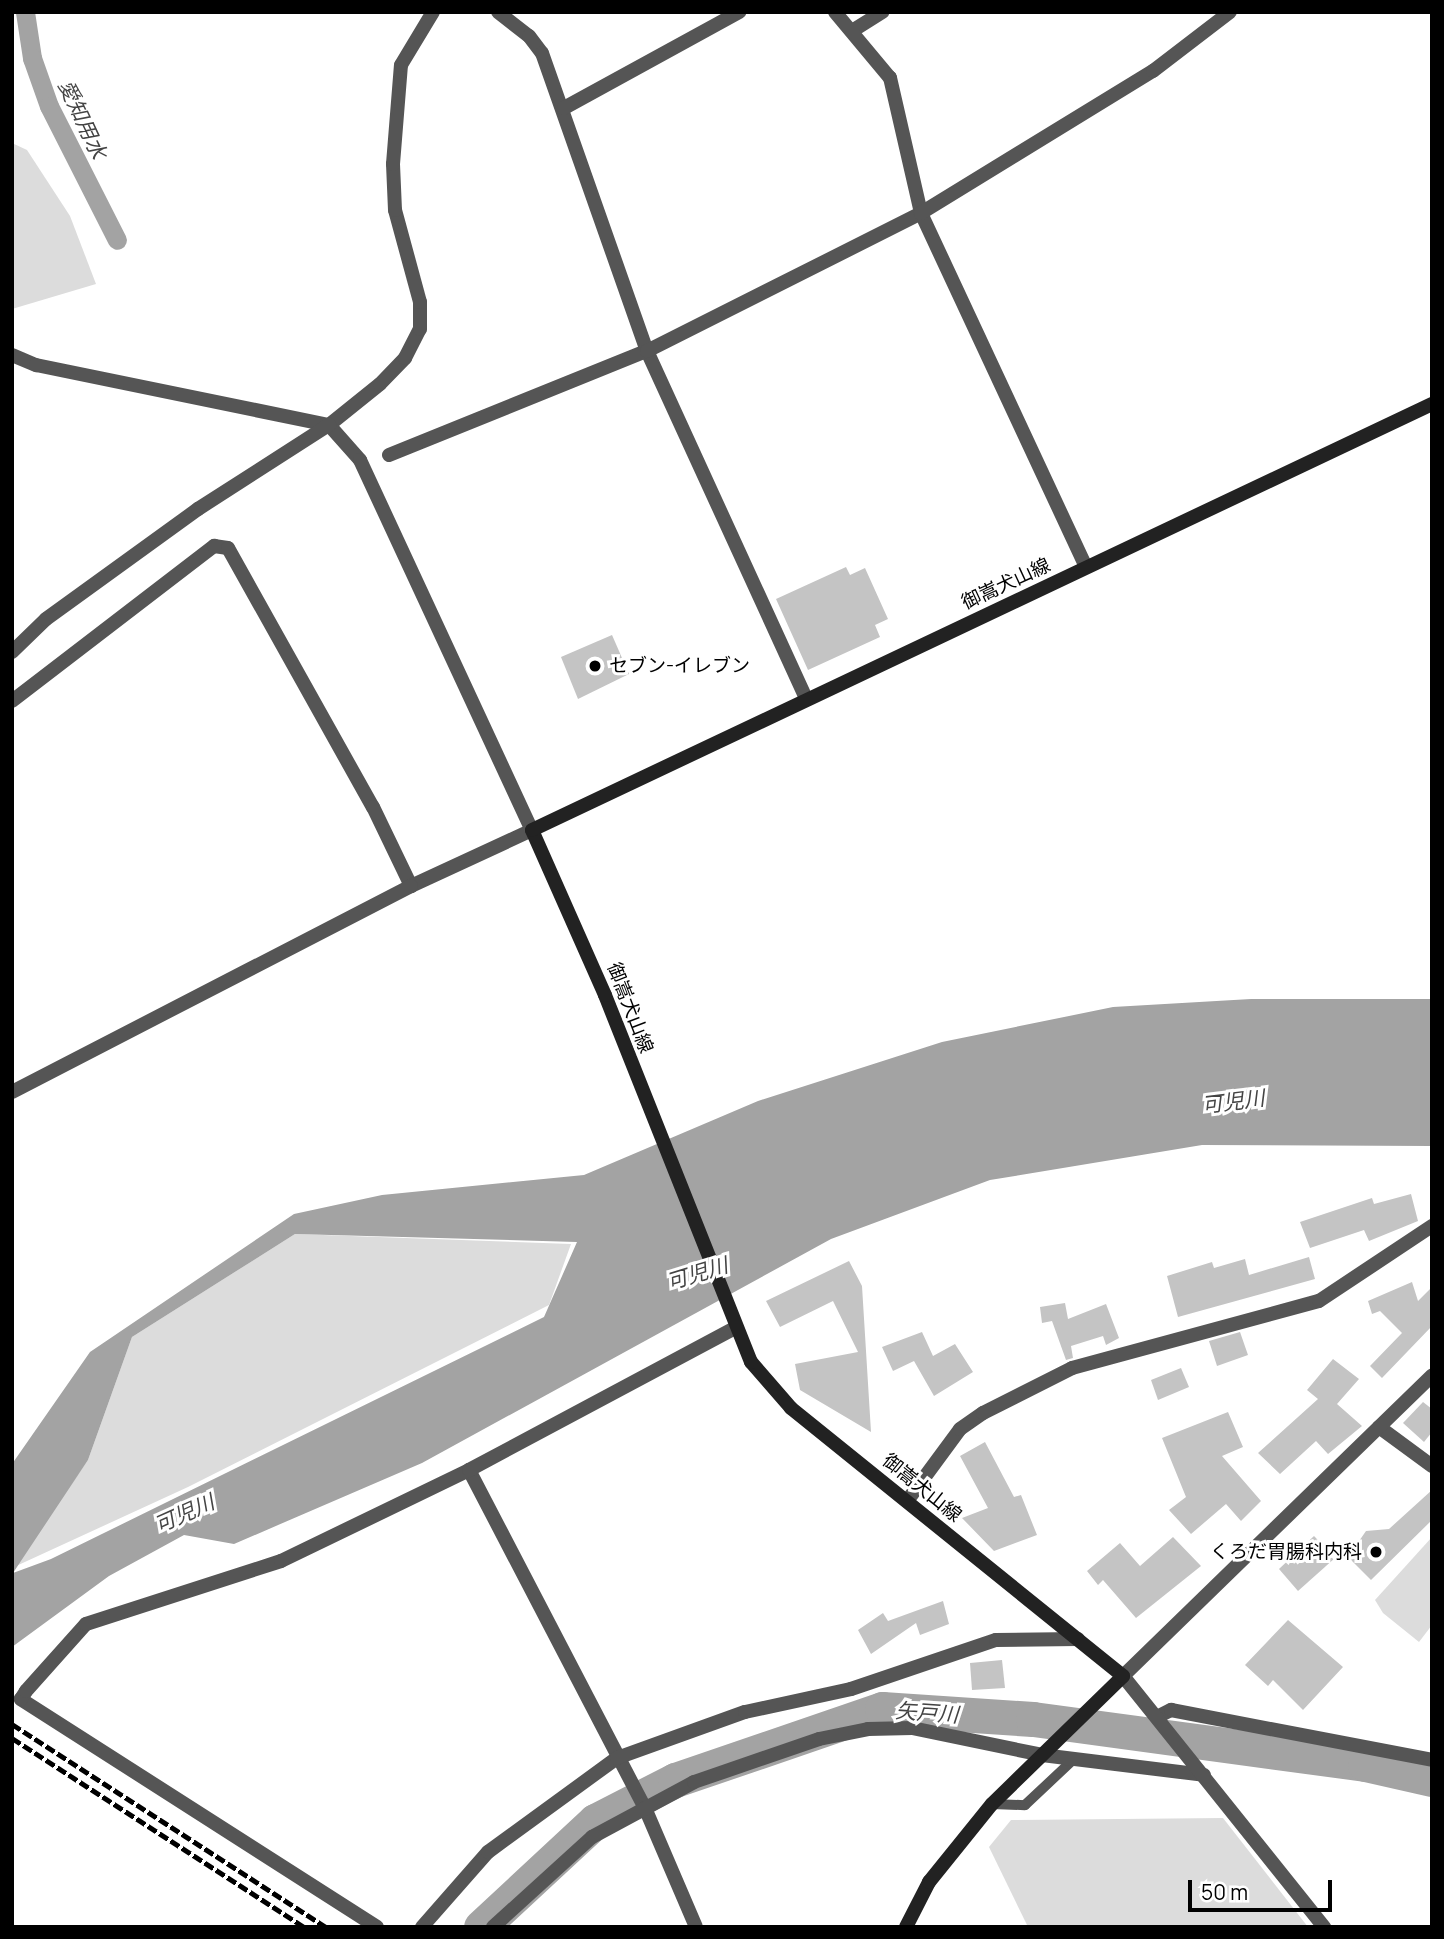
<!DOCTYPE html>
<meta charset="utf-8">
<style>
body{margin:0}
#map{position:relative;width:1444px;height:1939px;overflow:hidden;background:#fff;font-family:Manrope,"Noto Sans JP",sans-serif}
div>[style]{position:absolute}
.green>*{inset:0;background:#dcdcdc}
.water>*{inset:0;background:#a3a3a3}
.canal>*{height:19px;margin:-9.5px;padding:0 9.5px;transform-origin:9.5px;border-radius:9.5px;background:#a3a3a3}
.river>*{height:35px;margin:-17.5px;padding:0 17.5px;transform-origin:17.5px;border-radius:17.5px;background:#a3a3a3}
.building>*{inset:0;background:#c4c4c4}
.service>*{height:10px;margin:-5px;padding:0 5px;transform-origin:5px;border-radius:5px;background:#555}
.minor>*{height:14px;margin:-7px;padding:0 7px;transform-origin:7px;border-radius:7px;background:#555}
.tertiary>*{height:14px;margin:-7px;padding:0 7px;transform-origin:7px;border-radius:7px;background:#555}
.secondary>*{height:14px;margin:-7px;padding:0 7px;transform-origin:7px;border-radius:7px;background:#222}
.rail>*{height:5px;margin-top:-2.5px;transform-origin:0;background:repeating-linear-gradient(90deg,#000 0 10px,transparent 0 13.5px)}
.dots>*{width:19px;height:19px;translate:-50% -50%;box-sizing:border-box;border:4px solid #fff;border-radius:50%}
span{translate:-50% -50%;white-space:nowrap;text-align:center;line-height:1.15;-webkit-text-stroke:6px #fff;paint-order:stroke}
.street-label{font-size:19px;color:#000}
.poi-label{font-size:19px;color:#000}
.left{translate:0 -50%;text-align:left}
.right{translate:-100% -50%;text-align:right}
.water-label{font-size:21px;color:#444;font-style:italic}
.frame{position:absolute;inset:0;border:14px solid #000;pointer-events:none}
.scale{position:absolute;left:1188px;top:1880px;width:144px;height:32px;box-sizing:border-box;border:4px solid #000;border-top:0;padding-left:9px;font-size:21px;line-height:24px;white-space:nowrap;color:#000;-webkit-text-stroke:5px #fff;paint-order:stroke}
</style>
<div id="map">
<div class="green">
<i style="clip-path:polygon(12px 143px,27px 150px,70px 216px,96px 284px,12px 309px)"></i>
<i style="clip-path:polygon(295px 1234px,571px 1244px,549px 1305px,188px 1487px,14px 1567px,88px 1460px,132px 1337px)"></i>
<i style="clip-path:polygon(1432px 1537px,1432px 1625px,1419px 1642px,1383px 1613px,1375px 1600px)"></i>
<i style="clip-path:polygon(1223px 1818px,1308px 1927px,1028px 1927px,989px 1847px,1011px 1820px)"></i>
</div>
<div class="water">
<i style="clip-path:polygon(evenodd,1251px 999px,1432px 999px,1432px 1146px,1202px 1145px,990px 1180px,831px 1239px,422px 1463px,234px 1544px,184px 1535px,109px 1576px,12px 1647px,12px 1464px,90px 1352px,294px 1214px,382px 1195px,584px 1175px,758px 1101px,942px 1042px,1113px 1007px,1251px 999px,295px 1234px,577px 1242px,544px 1317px,51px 1559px,13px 1573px,88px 1460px,132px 1337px,295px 1234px)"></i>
</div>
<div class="canal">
<i style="left:25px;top:12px;width:47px;rotate:81.3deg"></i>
<i style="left:32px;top:58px;width:51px;rotate:70.5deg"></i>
<i style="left:49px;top:106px;width:150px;rotate:63.1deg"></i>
</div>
<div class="river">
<i style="left:481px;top:1927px;width:156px;rotate:-42.9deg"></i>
<i style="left:595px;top:1821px;width:90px;rotate:-27.1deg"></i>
<i style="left:675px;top:1780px;width:219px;rotate:-18.9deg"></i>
<i style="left:882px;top:1709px;width:151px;rotate:3.8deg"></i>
<i style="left:1033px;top:1719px;width:335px;rotate:7.7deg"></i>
<i style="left:1365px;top:1764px;width:69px;rotate:12.6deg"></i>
</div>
<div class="building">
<i style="clip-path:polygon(846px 567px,850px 575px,865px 568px,888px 619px,875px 625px,880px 637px,808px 670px,776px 599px)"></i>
<i style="clip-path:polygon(612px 635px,629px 674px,578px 699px,561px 657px)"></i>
<i style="clip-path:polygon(1411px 1194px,1418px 1221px,1369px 1241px,1364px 1230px,1310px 1248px,1300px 1222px,1372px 1198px,1374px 1204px)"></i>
<i style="clip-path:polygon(1309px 1257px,1315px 1279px,1178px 1317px,1167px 1276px,1212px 1262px,1214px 1268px,1245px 1259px,1249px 1275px)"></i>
<i style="clip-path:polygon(849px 1261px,862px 1286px,871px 1432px,800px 1390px,795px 1364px,858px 1352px,833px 1301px,780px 1327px,766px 1301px)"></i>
<i style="clip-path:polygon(1412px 1282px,1418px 1301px,1432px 1287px,1432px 1326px,1382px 1378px,1370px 1366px,1402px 1333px,1380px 1311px,1372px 1314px,1368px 1301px)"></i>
<i style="clip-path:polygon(1065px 1303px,1068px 1319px,1106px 1304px,1119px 1338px,1106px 1345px,1103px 1336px,1071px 1346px,1073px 1358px,1066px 1360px,1052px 1321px,1042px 1323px,1040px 1307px)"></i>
<i style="clip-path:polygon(922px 1332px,933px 1356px,955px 1344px,973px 1372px,934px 1396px,914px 1361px,893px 1371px,882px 1347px)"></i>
<i style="clip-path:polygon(1240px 1332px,1248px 1355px,1217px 1366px,1209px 1341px)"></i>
<i style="clip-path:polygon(1333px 1359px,1359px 1379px,1337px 1404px,1362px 1426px,1328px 1454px,1316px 1441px,1280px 1474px,1258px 1453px,1318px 1399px,1307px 1390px)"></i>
<i style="clip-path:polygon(1181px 1368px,1189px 1387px,1158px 1400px,1151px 1380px)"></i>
<i style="clip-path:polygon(1423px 1402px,1432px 1409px,1432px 1432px,1424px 1442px,1403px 1423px)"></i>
<i style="clip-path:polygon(1228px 1412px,1243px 1447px,1222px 1456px,1261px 1501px,1241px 1521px,1226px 1504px,1191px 1534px,1169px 1510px,1186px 1497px,1162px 1438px)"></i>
<i style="clip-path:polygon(985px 1442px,1014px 1497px,1021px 1495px,1037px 1535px,994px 1551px,962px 1518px,988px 1508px,960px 1456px)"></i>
<i style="clip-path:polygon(1432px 1490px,1432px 1520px,1371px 1580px,1348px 1557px,1366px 1531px,1389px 1529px)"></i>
<i style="clip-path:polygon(1314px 1536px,1335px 1558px,1298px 1591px,1279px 1569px)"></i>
<i style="clip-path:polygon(1173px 1537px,1201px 1566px,1136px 1618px,1103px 1580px,1098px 1585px,1087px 1571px,1120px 1543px,1140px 1566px)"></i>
<i style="clip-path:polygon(943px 1601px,949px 1624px,920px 1635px,916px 1623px,871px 1654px,858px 1630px,883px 1613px,888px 1621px)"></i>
<i style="clip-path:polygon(1288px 1620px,1343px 1667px,1303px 1710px,1273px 1680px,1268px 1686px,1245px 1665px)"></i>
<i style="clip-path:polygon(1002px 1660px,1005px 1688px,972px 1690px,970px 1663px)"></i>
</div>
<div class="service">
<i style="left:992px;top:1804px;width:33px;rotate:2deg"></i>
<i style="left:1025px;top:1805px;width:67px;rotate:-43.2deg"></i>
</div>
<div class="minor">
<i style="left:498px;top:12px;width:39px;rotate:38deg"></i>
<i style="left:529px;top:36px;width:21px;rotate:53deg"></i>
<i style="left:542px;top:53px;width:316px;rotate:70.6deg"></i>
<i style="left:647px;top:351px;width:383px;rotate:65.4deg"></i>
<i style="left:852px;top:31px;width:36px;rotate:-32deg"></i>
<i style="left:564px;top:108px;width:200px;rotate:-28.7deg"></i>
<i style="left:329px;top:425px;width:65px;rotate:-38.8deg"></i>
<i style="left:380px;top:384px;width:36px;rotate:-46deg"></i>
<i style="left:405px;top:358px;width:33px;rotate:-63deg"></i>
<i style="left:420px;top:329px;width:27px;rotate:-90deg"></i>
<i style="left:420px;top:302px;width:95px;rotate:-105.2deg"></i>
<i style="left:395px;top:210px;width:46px;rotate:-92.5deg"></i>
<i style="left:393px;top:164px;width:99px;rotate:-85.4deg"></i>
<i style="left:401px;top:65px;width:62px;rotate:-58.9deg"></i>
<i style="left:389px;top:455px;width:278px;rotate:-22deg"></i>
<i style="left:647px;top:351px;width:307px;rotate:-26.7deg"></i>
<i style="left:921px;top:213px;width:139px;rotate:-102.9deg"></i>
<i style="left:890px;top:78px;width:86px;rotate:-129.8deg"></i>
<i style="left:1086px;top:567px;width:391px;rotate:-115deg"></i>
<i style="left:921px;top:213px;width:272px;rotate:-31.5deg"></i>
<i style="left:1153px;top:71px;width:97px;rotate:-37.5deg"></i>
<i style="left:12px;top:701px;width:255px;rotate:-37.5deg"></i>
<i style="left:214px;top:546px;width:14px;rotate:8deg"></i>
<i style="left:228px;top:548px;width:297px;rotate:60.8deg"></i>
<i style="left:373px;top:807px;width:88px;rotate:64.3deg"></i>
<i style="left:1379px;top:1427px;width:66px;rotate:36.3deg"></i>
<i style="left:469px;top:1470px;width:381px;rotate:62.5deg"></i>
<i style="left:645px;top:1808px;width:129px;rotate:66.8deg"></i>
<i style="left:907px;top:1501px;width:89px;rotate:-53.6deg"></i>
<i style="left:960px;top:1429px;width:28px;rotate:-35deg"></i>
<i style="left:983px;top:1413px;width:100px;rotate:-26.8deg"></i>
<i style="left:1072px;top:1368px;width:256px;rotate:-15.2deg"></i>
<i style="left:1319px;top:1301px;width:136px;rotate:-33.6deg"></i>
<i style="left:1123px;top:1676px;width:431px;rotate:-44.2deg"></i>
<i style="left:1157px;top:1717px;width:16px;rotate:-27deg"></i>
<i style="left:1171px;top:1710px;width:266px;rotate:10.8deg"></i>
<i style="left:377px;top:1927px;width:423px;rotate:-147.4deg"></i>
<i style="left:21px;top:1699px;width:9px;rotate:-58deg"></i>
<i style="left:26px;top:1691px;width:90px;rotate:-48.2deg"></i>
<i style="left:86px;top:1624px;width:205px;rotate:-17.9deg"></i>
<i style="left:281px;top:1561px;width:209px;rotate:-25.8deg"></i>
<i style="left:469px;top:1470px;width:302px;rotate:-28.1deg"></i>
<i style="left:422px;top:1927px;width:100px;rotate:-48.7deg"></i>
<i style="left:488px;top:1852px;width:160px;rotate:-36.1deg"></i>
<i style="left:617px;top:1758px;width:136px;rotate:-19.8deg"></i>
<i style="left:745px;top:1712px;width:108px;rotate:-12.2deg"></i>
<i style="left:851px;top:1689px;width:153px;rotate:-18.7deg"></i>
<i style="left:996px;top:1640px;width:82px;rotate:-0.7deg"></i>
<i style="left:493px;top:1927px;width:134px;rotate:-42.3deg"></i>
<i style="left:592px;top:1837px;width:116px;rotate:-28.3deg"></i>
<i style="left:694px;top:1782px;width:132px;rotate:-19deg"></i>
<i style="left:819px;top:1739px;width:50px;rotate:-11.5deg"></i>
<i style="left:868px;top:1729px;width:44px;rotate:-1.3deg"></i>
<i style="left:912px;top:1728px;width:133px;rotate:11.7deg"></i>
<i style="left:1042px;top:1755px;width:163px;rotate:7deg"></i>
</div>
<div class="tertiary">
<i style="left:12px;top:355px;width:26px;rotate:23deg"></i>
<i style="left:36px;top:365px;width:299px;rotate:11.6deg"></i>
<i style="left:329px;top:425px;width:47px;rotate:48.5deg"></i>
<i style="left:360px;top:460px;width:408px;rotate:65.1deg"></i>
<i style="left:532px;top:830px;width:133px;rotate:155.2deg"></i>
<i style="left:411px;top:886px;width:449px;rotate:152.7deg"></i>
<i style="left:12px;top:652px;width:47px;rotate:-44.1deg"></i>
<i style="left:46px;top:619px;width:188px;rotate:-35.9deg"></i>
<i style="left:198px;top:509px;width:156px;rotate:-32.7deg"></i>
<i style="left:1123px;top:1676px;width:322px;rotate:51.3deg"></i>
</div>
<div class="secondary">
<i style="left:906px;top:1927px;width:51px;rotate:-62.9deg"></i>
<i style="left:929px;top:1882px;width:100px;rotate:-51.1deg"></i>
<i style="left:992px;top:1804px;width:183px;rotate:-44.3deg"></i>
<i style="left:1123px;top:1676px;width:427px;rotate:-141.1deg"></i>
<i style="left:791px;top:1408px;width:61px;rotate:-131deg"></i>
<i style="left:751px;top:1362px;width:395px;rotate:-111.7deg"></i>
<i style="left:605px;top:995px;width:180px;rotate:-113.9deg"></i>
<i style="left:532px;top:830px;width:996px;rotate:-25.33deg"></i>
</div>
<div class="rail">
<i style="left:12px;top:1724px;width:374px;rotate:32.9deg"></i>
<i style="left:12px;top:1738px;width:348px;rotate:32.9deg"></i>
</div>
<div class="dots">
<i style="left:595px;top:666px;background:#000"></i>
<i style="left:1376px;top:1552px;background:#000"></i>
</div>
<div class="street-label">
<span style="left:1006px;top:584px;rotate:-25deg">御嵩犬山線</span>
<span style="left:630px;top:1008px;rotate:69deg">御嵩犬山線</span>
<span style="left:922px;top:1488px;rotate:39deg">御嵩犬山線</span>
</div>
<div class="poi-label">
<span class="left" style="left:609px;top:666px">セブン-イレブン</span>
<span class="right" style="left:1362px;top:1552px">くろだ胃腸科内科</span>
</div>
<div class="water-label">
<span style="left:83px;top:119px;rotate:65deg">愛知用水</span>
<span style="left:1233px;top:1101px;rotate:-7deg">可児川</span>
<span style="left:697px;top:1273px;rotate:-17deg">可児川</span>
<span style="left:184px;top:1513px;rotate:-24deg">可児川</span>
<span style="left:927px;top:1712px;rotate:4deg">矢戸川</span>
</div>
<div class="frame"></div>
<div class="scale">50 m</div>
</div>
